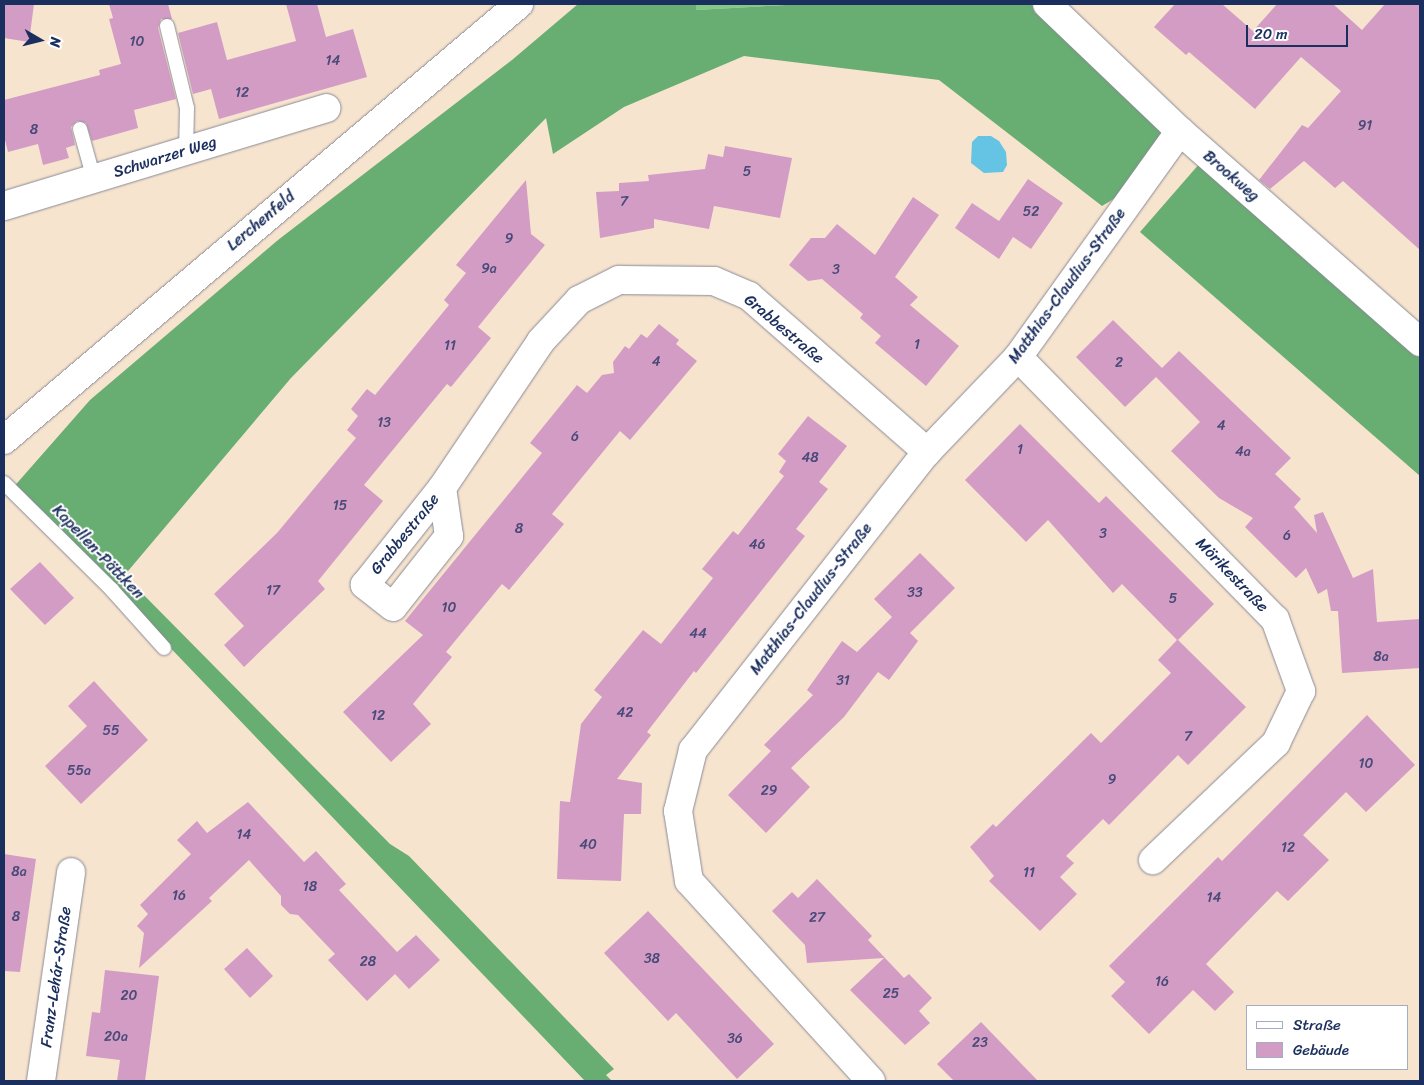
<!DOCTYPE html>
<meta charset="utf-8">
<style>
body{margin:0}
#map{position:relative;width:1424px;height:1085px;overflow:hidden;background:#f7e4cf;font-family:Sriracha,sans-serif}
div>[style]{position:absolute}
.green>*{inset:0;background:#81c984}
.forest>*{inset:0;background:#68ad72}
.water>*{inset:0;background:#65c3e3}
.building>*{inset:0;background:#d39cc5}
.roads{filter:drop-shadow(0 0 1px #898a96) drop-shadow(0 0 1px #898a96)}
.service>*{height:14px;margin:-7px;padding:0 7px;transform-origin:7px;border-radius:7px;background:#fff}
.minor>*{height:28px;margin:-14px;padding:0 14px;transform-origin:14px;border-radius:14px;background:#fff}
.tertiary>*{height:28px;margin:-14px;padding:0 14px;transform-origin:14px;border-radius:14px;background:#fff}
span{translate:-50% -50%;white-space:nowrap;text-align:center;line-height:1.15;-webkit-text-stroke:4px #fff;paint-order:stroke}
.number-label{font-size:14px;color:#494a78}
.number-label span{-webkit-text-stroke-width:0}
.street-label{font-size:16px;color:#1b2f5e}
.frame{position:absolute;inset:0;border:5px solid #1b2f5e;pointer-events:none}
.legend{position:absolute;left:1246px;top:1005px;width:162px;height:65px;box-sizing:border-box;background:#fff;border:1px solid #a4acbf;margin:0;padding:6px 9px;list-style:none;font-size:15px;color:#1b2f5e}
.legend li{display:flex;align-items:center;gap:10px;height:25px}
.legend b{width:25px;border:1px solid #a4acbf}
.north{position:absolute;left:15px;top:15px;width:50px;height:50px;-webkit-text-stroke:4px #fff;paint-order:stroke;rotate:98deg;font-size:14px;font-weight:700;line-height:20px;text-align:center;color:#1b2f5e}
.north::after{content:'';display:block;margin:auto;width:18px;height:22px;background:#1b2f5e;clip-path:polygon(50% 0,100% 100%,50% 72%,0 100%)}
.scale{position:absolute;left:1246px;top:25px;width:102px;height:22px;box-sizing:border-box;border:2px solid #1b2f5e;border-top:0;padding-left:6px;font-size:15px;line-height:18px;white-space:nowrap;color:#1b2f5e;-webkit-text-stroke:4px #fff;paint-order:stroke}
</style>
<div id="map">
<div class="green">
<i style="clip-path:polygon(696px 4px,805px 4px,696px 10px)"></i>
</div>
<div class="forest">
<i style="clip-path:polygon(578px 4px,696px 4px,696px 10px,805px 4px,1047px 4px,1180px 131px,1142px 182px,1102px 206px,939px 80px,744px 56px,624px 107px,553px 154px,546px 118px,291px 378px,112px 590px,11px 490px,90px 400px,278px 240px,512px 60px)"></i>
<i style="clip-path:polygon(1207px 155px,1420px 342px,1420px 476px,1140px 232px)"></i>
<i style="clip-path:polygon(125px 576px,390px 844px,409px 856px,614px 1069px,606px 1075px,612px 1081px,585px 1081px,114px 589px)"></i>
</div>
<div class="water">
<i style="clip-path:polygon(978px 136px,991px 136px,999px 141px,1006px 152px,1007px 165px,1003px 172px,984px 173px,971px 163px,972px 142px)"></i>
</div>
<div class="building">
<i style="clip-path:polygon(4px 4px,34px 4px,29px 42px,4px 38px)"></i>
<i style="clip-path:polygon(109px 4px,168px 4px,172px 19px,161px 19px,158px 28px,176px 99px,134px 110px,138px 128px,92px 141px,86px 123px,77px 121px,71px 127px,75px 145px,66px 148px,69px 158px,43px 165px,38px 144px,8px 152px,4px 136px,4px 100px,100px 75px,99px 70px,121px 64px,109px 19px,113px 18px)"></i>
<i style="clip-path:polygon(286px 4px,317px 4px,326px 37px,353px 29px,367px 77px,219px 119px,211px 89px,193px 94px,178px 33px,217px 22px,227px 60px,296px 41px)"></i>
<i style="clip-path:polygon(1175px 4px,1222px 4px,1253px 31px,1277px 4px,1333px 4px,1362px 30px,1385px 4px,1420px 4px,1420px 250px,1343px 181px,1335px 188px,1304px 161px,1270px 189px,1259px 180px,1302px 125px,1308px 128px,1341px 91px,1301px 57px,1255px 109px,1189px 52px,1186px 55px,1154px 27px)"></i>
<i style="clip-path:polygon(725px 146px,792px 158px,780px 218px,714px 206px,709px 229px,654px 219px,654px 228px,600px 238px,596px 192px,619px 191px,619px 183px,649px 181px,648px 175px,705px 169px,708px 154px,723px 157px)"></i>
<i style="clip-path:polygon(1028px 179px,1063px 203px,1031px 249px,1013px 237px,999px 259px,955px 228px,972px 203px,999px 221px)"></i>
<i style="clip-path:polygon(526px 180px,531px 234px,545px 245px,478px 327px,491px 338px,451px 387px,447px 384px,364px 485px,383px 501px,318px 581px,325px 589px,244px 667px,224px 645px,244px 626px,214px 594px,277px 533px,356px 438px,347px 430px,358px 416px,351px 409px,367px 389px,375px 395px,449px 305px,444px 300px,466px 273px,456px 265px)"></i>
<i style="clip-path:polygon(913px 197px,939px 215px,895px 277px,918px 297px,910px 305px,959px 346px,926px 386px,875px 343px,881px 336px,860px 318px,863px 314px,822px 279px,808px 281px,789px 265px,811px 238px,825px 238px,837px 224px,875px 255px)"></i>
<i style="clip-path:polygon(1113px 320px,1162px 368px,1179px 351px,1291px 458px,1275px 474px,1301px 499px,1294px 507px,1317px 533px,1314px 515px,1323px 512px,1353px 578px,1373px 569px,1377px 622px,1420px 619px,1420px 668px,1342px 673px,1338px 611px,1331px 611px,1327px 589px,1318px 594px,1306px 568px,1296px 578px,1245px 527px,1253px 518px,1219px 498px,1171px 451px,1200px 422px,1156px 377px,1125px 407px,1076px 357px)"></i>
<i style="clip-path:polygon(659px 324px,679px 340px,676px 344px,697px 361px,630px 440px,620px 431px,552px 514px,564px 524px,509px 590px,502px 584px,446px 652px,452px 657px,413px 704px,431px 724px,391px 762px,343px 712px,423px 635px,405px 621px,542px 453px,530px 443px,577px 385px,587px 393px,602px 375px,614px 373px,613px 362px,625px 346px,629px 349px,641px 334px,647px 338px)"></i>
<i style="clip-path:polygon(808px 416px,847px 446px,819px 482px,828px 489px,796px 529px,805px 536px,696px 673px,694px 671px,647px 732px,651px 735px,617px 779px,642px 783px,641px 814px,624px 814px,621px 881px,557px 879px,560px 801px,570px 802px,581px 724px,602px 697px,594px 690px,643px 630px,661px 644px,713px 578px,702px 569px,733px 531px,738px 535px,784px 476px,779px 472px,786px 461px,778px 454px)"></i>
<i style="clip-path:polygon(1020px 424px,1099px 503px,1106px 496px,1214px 604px,1178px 640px,1246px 707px,1188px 765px,1178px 755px,1109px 825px,1103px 819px,1066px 856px,1074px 863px,1060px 877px,1077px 894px,1040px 931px,989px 881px,994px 876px,970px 847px,993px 824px,996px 827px,1091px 733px,1101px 743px,1171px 673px,1158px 660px,1177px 640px,1122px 584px,1113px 593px,1048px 520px,1026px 542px,965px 480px)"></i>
<i style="clip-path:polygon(920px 553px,955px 588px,910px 633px,918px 641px,889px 680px,878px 672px,844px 717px,791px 768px,810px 787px,766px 833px,728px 795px,771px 751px,764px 745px,813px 695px,807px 690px,842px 641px,857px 652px,892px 617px,874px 599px)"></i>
<i style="clip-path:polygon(40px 562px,74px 598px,45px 625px,10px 589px)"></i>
<i style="clip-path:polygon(94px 681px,148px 740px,81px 804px,45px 766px,87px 726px,68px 706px)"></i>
<i style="clip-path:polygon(1367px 715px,1415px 765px,1366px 812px,1346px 792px,1303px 835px,1329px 860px,1288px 901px,1277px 891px,1206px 964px,1234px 992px,1215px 1011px,1193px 990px,1149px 1034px,1111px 996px,1125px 982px,1109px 966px,1218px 857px,1222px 861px)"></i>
<i style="clip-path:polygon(248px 802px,304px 862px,316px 851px,346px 884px,339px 890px,397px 952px,416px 935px,440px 960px,409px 989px,395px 974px,367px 1001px,328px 960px,335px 954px,298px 915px,290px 914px,281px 905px,281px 896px,249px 860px,209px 898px,212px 901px,139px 968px,144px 933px,137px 926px,148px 914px,140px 905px,191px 854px,177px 840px,197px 821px,207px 833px)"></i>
<i style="clip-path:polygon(4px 854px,36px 859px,20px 972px,4px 971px)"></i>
<i style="clip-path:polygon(817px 879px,872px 936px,868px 940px,904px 978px,909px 974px,932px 998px,919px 1011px,930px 1023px,905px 1045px,850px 990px,884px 958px,807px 963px,805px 945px,772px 911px,792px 892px,798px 898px)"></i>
<i style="clip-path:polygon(648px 911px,774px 1044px,737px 1079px,676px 1013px,668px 1021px,604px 953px)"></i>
<i style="clip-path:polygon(247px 948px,273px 976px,250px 998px,224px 969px)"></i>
<i style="clip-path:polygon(105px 970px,159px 976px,145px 1081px,117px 1081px,120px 1060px,86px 1056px,92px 1012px,100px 1013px)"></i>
<i style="clip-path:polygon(981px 1022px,1038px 1081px,954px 1081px,937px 1064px)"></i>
</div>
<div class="roads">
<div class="service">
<i style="left:167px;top:26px;width:84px;rotate:76.3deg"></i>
<i style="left:187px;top:108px;width:43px;rotate:91.3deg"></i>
<i style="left:80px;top:129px;width:52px;rotate:74.4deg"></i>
<i style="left:4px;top:483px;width:152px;rotate:44.7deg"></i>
<i style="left:112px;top:590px;width:78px;rotate:48.1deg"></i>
</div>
<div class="minor">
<i style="left:1047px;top:4px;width:184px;rotate:43.7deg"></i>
<i style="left:1180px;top:131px;width:320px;rotate:41.3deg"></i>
<i style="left:4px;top:206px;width:337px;rotate:-16.9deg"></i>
<i style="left:1018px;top:357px;width:367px;rotate:45.6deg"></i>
<i style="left:1275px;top:619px;width:77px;rotate:70.1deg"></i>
<i style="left:1301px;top:691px;width:58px;rotate:115.7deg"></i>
<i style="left:1276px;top:743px;width:170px;rotate:136.4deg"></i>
<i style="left:442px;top:488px;width:49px;rotate:81.7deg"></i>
<i style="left:449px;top:536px;width:90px;rotate:128.3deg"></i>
<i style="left:393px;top:607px;width:36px;rotate:-142deg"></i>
<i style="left:365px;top:585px;width:124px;rotate:-51.6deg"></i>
<i style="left:442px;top:488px;width:177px;rotate:-56deg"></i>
<i style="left:541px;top:341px;width:56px;rotate:-47.2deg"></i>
<i style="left:579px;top:300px;width:45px;rotate:-26.6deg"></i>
<i style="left:619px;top:280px;width:95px;rotate:0.6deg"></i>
<i style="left:714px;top:281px;width:38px;rotate:23deg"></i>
<i style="left:749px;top:296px;width:237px;rotate:41.2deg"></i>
<i style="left:41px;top:1081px;width:211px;rotate:-81.8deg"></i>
<i style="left:871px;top:1081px;width:270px;rotate:-132.3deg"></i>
<i style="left:689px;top:881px;width:71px;rotate:-98.9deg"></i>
<i style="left:678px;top:811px;width:63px;rotate:-76.2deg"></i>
<i style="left:693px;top:750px;width:379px;rotate:-51.9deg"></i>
<i style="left:927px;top:452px;width:132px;rotate:-46.2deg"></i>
<i style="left:1018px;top:357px;width:278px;rotate:-54.4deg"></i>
</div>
<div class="tertiary">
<i style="left:4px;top:440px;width:675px;rotate:-40.25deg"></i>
</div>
</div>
<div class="number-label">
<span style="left:137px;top:42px">10</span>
<span style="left:333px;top:61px">14</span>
<span style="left:242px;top:93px">12</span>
<span style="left:1365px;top:126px">91</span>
<span style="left:34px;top:130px">8</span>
<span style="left:747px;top:172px">5</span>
<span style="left:624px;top:202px">7</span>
<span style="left:1031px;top:212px">52</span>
<span style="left:509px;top:239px">9</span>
<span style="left:489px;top:269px">9a</span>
<span style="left:836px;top:270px">3</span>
<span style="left:917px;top:345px">1</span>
<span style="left:450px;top:346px">11</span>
<span style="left:656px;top:362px">4</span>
<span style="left:1119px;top:363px">2</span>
<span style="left:384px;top:423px">13</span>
<span style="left:1221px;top:426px">4</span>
<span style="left:575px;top:437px">6</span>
<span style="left:1020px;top:450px">1</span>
<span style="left:1243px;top:452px">4a</span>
<span style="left:810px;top:458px">48</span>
<span style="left:340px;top:506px">15</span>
<span style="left:519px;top:529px">8</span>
<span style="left:1103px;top:534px">3</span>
<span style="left:1287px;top:536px">6</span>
<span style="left:757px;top:545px">46</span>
<span style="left:273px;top:591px">17</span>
<span style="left:915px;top:593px">33</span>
<span style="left:1173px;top:599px">5</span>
<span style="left:449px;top:608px">10</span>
<span style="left:698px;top:634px">44</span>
<span style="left:1381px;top:657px">8a</span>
<span style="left:843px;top:681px">31</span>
<span style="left:625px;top:713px">42</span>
<span style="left:378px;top:716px">12</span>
<span style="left:111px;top:731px">55</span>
<span style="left:1188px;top:737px">7</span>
<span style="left:1366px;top:764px">10</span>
<span style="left:79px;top:771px">55a</span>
<span style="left:1112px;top:780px">9</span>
<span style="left:769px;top:791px">29</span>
<span style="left:244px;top:835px">14</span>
<span style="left:588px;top:845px">40</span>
<span style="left:1288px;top:848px">12</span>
<span style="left:19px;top:872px">8a</span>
<span style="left:1029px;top:873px">11</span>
<span style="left:310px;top:887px">18</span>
<span style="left:179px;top:896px">16</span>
<span style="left:1214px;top:898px">14</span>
<span style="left:16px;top:917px">8</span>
<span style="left:817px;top:918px">27</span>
<span style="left:652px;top:959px">38</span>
<span style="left:368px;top:962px">28</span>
<span style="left:1162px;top:982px">16</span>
<span style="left:891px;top:994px">25</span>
<span style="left:129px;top:996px">20</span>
<span style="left:116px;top:1037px">20a</span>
<span style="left:735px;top:1039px">36</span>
<span style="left:980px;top:1043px">23</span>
</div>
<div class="street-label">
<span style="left:165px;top:157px;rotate:-17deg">Schwarzer Weg</span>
<span style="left:1231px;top:176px;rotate:41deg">Brookweg</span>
<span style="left:261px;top:221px;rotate:-40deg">Lerchenfeld</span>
<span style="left:1067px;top:286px;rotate:-54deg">Matthias-Claudius-Straße</span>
<span style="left:784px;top:329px;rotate:40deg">Grabbestraße</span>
<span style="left:405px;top:534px;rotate:-51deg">Grabbestraße</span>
<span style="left:98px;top:552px;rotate:46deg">Kapellen-Pättken</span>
<span style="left:1232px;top:575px;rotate:46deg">Mörikestraße</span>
<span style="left:811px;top:599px;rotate:-52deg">Matthias-Claudius-Straße</span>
<span style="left:56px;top:977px;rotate:-82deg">Franz-Lehár-Straße</span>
</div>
<div class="frame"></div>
<ul class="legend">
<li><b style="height:6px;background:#fff"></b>Straße</li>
<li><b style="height:14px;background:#d39cc5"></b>Gebäude</li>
</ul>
<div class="north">N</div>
<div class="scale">20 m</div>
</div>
